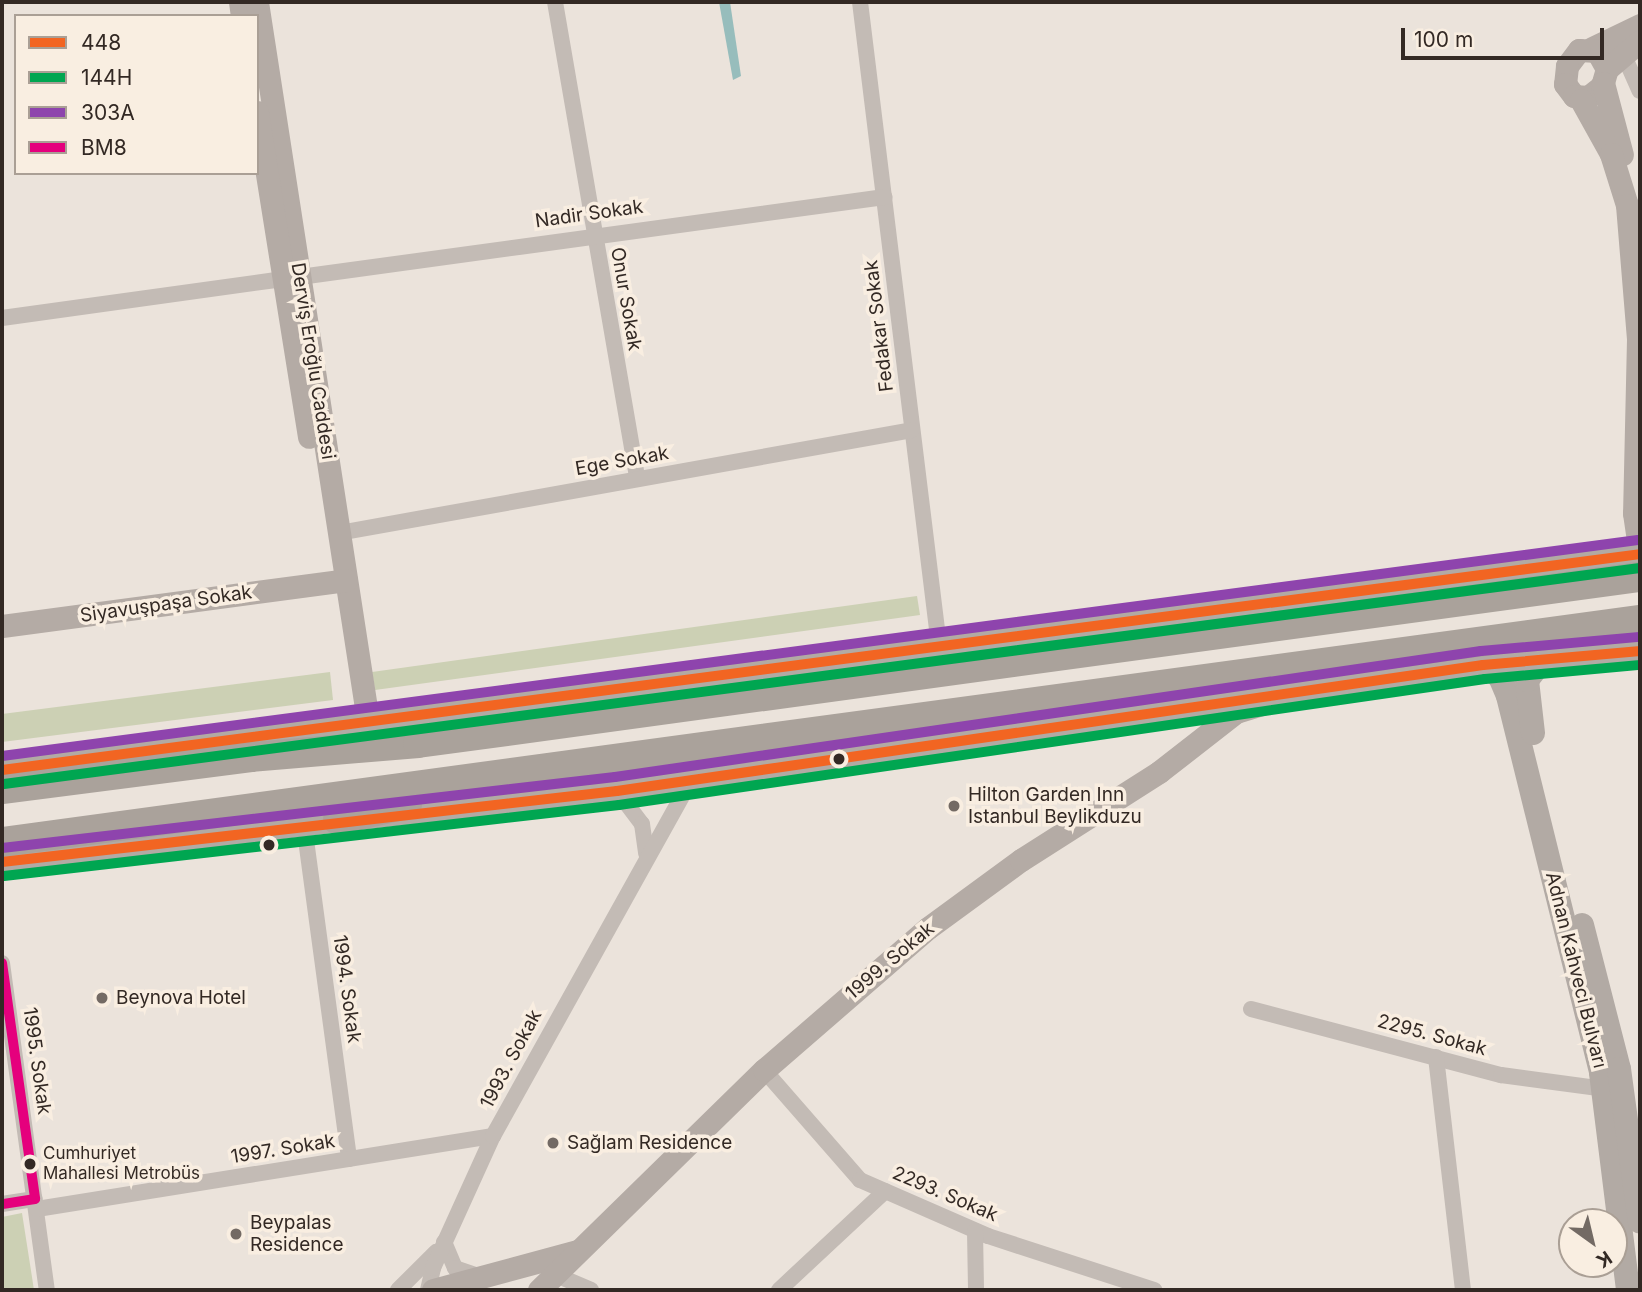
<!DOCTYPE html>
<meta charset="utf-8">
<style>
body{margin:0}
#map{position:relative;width:1642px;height:1292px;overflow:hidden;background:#ebe3db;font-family:Inter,sans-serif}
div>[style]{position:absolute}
.green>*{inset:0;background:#ccd0b4}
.water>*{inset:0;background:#97bdbc}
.street>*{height:16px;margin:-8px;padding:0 8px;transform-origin:8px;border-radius:8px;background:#c3bbb5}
.secondary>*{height:23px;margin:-11.5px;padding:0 11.5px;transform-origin:11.5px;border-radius:11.5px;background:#b4aba5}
.primary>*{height:24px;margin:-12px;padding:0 12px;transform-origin:12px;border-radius:12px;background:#b2aaa4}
.highway>*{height:30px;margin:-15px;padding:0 15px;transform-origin:15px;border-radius:15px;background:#aaa29b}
.bus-1>*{height:10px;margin:-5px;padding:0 5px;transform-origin:5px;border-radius:5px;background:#f26522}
.bus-2>*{height:10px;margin:-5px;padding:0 5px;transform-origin:5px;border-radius:5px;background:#00a651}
.bus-3>*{height:10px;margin:-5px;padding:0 5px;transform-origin:5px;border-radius:5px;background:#8e44ad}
.bus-4>*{height:10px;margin:-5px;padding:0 5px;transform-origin:5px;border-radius:5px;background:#e5007d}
.dots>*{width:19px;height:19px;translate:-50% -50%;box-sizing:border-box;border:4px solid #f9eee1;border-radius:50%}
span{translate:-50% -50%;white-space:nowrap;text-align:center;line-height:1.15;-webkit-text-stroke:7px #f9eee1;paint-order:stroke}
.bus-label{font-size:17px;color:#332924}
.left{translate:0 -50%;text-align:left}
.street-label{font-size:19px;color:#332924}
.poi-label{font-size:19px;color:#332924}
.frame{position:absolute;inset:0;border:4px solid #332924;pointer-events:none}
.legend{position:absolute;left:14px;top:14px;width:245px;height:161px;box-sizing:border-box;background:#f9eee1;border:2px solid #aa9f95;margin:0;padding:9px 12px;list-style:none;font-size:21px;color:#332924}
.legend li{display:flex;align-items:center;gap:14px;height:35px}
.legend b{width:35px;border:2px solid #aa9f95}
.north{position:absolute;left:1558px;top:1208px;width:70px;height:70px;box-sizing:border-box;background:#f9eee1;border:2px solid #aa9f95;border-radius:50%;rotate:146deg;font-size:19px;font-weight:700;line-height:28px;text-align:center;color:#332924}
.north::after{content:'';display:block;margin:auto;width:24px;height:32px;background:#736a64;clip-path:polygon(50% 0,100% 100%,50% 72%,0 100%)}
.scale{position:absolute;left:1401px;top:28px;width:203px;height:32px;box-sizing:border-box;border:4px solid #332924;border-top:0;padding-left:9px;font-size:21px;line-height:24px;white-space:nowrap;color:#332924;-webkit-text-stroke:5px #f9eee1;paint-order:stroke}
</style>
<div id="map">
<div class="green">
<i style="clip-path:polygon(917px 596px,920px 615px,375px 690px,372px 672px)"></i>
<i style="clip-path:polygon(330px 672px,333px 700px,2px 742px,2px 714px)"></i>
<i style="clip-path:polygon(22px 1213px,34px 1290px,2px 1290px,2px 1217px)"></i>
</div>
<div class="water">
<i style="clip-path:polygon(719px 2px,730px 2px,741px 76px,733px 80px)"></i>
</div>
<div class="street">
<i style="left:555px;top:2px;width:484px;rotate:80.2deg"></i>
<i style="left:860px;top:2px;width:648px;rotate:83deg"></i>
<i style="left:1625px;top:58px;width:36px;rotate:66deg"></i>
<i style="left:300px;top:277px;width:590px;rotate:-7.79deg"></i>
<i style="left:2px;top:318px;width:284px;rotate:-7.9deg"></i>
<i style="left:339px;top:533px;width:582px;rotate:-10.19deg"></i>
<i style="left:617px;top:791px;width:41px;rotate:52.9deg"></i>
<i style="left:642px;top:824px;width:30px;rotate:82deg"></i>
<i style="left:304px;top:825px;width:337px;rotate:82.3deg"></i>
<i style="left:2px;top:963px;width:330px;rotate:82.2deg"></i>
<i style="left:1251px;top:1009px;width:259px;rotate:14.8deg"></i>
<i style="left:1501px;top:1075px;width:104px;rotate:7.7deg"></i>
<i style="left:1436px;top:1057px;width:235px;rotate:83.4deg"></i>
<i style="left:764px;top:1070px;width:146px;rotate:48.9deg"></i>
<i style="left:860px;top:1180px;width:140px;rotate:23.6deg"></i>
<i style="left:988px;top:1236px;width:175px;rotate:18deg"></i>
<i style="left:2px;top:1204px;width:33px;rotate:-9deg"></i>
<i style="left:37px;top:1209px;width:462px;rotate:-9.1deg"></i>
<i style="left:975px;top:1231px;width:59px;rotate:89deg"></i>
<i style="left:444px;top:1242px;width:28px;rotate:67deg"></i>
<i style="left:455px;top:1268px;width:24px;rotate:19deg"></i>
<i style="left:556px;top:1275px;width:38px;rotate:23deg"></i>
<i style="left:398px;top:1290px;width:54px;rotate:-45deg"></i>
<i style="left:428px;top:1290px;width:23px;rotate:-77deg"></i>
<i style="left:433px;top:1268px;width:145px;rotate:-65.6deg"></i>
<i style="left:493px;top:1136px;width:409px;rotate:-60.9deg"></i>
<i style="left:779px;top:1290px;width:145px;rotate:-43deg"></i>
</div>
<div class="secondary">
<i style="left:240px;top:2px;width:14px;rotate:82deg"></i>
<i style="left:257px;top:2px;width:728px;rotate:81.22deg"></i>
<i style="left:1592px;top:48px;width:53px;rotate:-25.6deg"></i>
<i style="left:1607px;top:69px;width:21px;rotate:-119deg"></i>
<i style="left:1597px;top:51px;width:18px;rotate:-177deg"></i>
<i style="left:1579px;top:50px;width:20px;rotate:127deg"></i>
<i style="left:1567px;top:66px;width:18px;rotate:96deg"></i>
<i style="left:1565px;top:84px;width:15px;rotate:53deg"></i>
<i style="left:1574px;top:96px;width:14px;rotate:4deg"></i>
<i style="left:1588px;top:97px;width:18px;rotate:-38deg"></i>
<i style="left:1602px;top:86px;width:18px;rotate:-74deg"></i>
<i style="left:1607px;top:69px;width:43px;rotate:-40.3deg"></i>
<i style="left:1603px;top:83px;width:74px;rotate:75.2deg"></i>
<i style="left:1581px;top:100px;width:62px;rotate:60.9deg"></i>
<i style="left:1611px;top:154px;width:53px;rotate:72.6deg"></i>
<i style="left:1627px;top:205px;width:134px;rotate:85.3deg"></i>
<i style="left:1638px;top:339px;width:174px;rotate:91.3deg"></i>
<i style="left:1634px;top:513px;width:41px;rotate:81.7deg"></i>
<i style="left:257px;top:112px;width:329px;rotate:80.9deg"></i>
<i style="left:2px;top:626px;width:347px;rotate:-7.6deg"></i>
<i style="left:433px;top:1290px;width:150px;rotate:-15.1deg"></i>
<i style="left:539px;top:1290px;width:315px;rotate:-44.4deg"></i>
<i style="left:764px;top:1070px;width:217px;rotate:-40.9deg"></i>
<i style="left:928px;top:928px;width:115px;rotate:-36.2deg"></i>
<i style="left:1021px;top:860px;width:164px;rotate:-32.5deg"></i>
<i style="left:1159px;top:772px;width:98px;rotate:-37.9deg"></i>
<i style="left:1236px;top:712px;width:28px;rotate:-17deg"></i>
</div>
<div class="primary">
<i style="left:1483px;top:665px;width:21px;rotate:35deg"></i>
<i style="left:1500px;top:677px;width:21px;rotate:67deg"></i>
<i style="left:1508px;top:696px;width:388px;rotate:76.1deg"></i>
<i style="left:1601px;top:1073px;width:219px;rotate:82.9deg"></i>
<i style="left:1533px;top:733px;width:53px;rotate:-96.5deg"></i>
<i style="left:1527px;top:680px;width:28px;rotate:-52deg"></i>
<i style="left:2px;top:770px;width:1652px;rotate:-7.51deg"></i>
<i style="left:2px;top:862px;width:339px;rotate:-7.1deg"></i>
<i style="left:338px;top:820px;width:281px;rotate:-5.9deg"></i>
<i style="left:617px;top:791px;width:875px;rotate:-8.28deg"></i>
<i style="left:1483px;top:665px;width:158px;rotate:-5.1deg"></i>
<i style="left:1582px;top:925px;width:149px;rotate:75.6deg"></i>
<i style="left:1619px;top:1069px;width:154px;rotate:82.2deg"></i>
</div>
<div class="highway">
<i style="left:2px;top:789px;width:251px;rotate:-7.3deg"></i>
<i style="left:251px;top:757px;width:168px;rotate:-4.8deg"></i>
<i style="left:418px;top:743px;width:1233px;rotate:-7.74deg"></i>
<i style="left:338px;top:820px;width:71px;rotate:-13.1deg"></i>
<i style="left:2px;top:842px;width:1653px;rotate:-7.72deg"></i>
</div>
<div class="bus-1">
<i style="left:2px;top:770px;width:1652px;rotate:-7.51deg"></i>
<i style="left:2px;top:862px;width:619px;rotate:-6.59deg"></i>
<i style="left:617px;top:791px;width:875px;rotate:-8.28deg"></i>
<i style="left:1483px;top:665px;width:158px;rotate:-5.1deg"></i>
</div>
<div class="bus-2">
<i style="left:4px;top:784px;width:1650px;rotate:-7.52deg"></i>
<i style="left:4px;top:876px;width:619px;rotate:-6.59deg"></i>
<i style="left:619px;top:805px;width:875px;rotate:-8.28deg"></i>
<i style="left:1485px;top:679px;width:156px;rotate:-5.2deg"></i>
</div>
<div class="bus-3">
<i style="left:2px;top:756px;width:1650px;rotate:-7.52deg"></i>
<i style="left:2px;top:848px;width:617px;rotate:-6.61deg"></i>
<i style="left:615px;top:777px;width:875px;rotate:-8.28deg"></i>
<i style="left:1481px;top:651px;width:159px;rotate:-5.1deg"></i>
</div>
<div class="bus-4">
<i style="left:2px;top:963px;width:238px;rotate:82deg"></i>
<i style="left:35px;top:1199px;width:33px;rotate:171deg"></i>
</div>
<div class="dots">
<i style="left:839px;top:759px;background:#332924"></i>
<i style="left:954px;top:806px;background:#736a64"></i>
<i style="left:269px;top:845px;background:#332924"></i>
<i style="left:102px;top:998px;background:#736a64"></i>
<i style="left:553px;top:1143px;background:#736a64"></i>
<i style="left:30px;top:1164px;background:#332924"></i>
<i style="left:236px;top:1234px;background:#736a64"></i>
</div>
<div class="bus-label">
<span class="left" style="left:43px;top:1164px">Cumhuriyet<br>Mahallesi Metrobüs</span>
</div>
<div class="street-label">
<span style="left:589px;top:214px;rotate:-8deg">Nadir Sokak</span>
<span style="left:626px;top:299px;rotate:80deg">Onur Sokak</span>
<span style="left:879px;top:326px;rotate:-97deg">Fedakar Sokak</span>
<span style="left:313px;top:361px;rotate:81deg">Derviş Eroğlu Caddesi</span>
<span style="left:622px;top:461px;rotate:-10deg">Ege Sokak</span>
<span style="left:166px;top:604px;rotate:-8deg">Siyavuşpaşa Sokak</span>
<span style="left:890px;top:961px;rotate:-40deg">1999. Sokak</span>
<span style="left:1576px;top:970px;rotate:76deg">Adnan Kahveci Bulvarı</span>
<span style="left:347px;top:989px;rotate:82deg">1994. Sokak</span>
<span style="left:1432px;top:1035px;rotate:15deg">2295. Sokak</span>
<span style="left:511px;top:1059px;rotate:-62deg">1993. Sokak</span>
<span style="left:37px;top:1061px;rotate:82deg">1995. Sokak</span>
<span style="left:283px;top:1149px;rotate:-9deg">1997. Sokak</span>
<span style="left:945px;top:1194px;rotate:23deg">2293. Sokak</span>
</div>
<div class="poi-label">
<span class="left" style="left:968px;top:806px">Hilton Garden Inn<br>Istanbul Beylikduzu</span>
<span class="left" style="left:116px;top:998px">Beynova Hotel</span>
<span class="left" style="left:567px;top:1143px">Sağlam Residence</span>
<span class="left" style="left:250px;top:1234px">Beypalas<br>Residence</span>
</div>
<div class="frame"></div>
<ul class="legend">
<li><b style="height:9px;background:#f26522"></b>448</li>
<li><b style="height:9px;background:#00a651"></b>144H</li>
<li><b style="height:9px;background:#8e44ad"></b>303A</li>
<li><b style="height:9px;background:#e5007d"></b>BM8</li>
</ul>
<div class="north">K</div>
<div class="scale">100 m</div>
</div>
